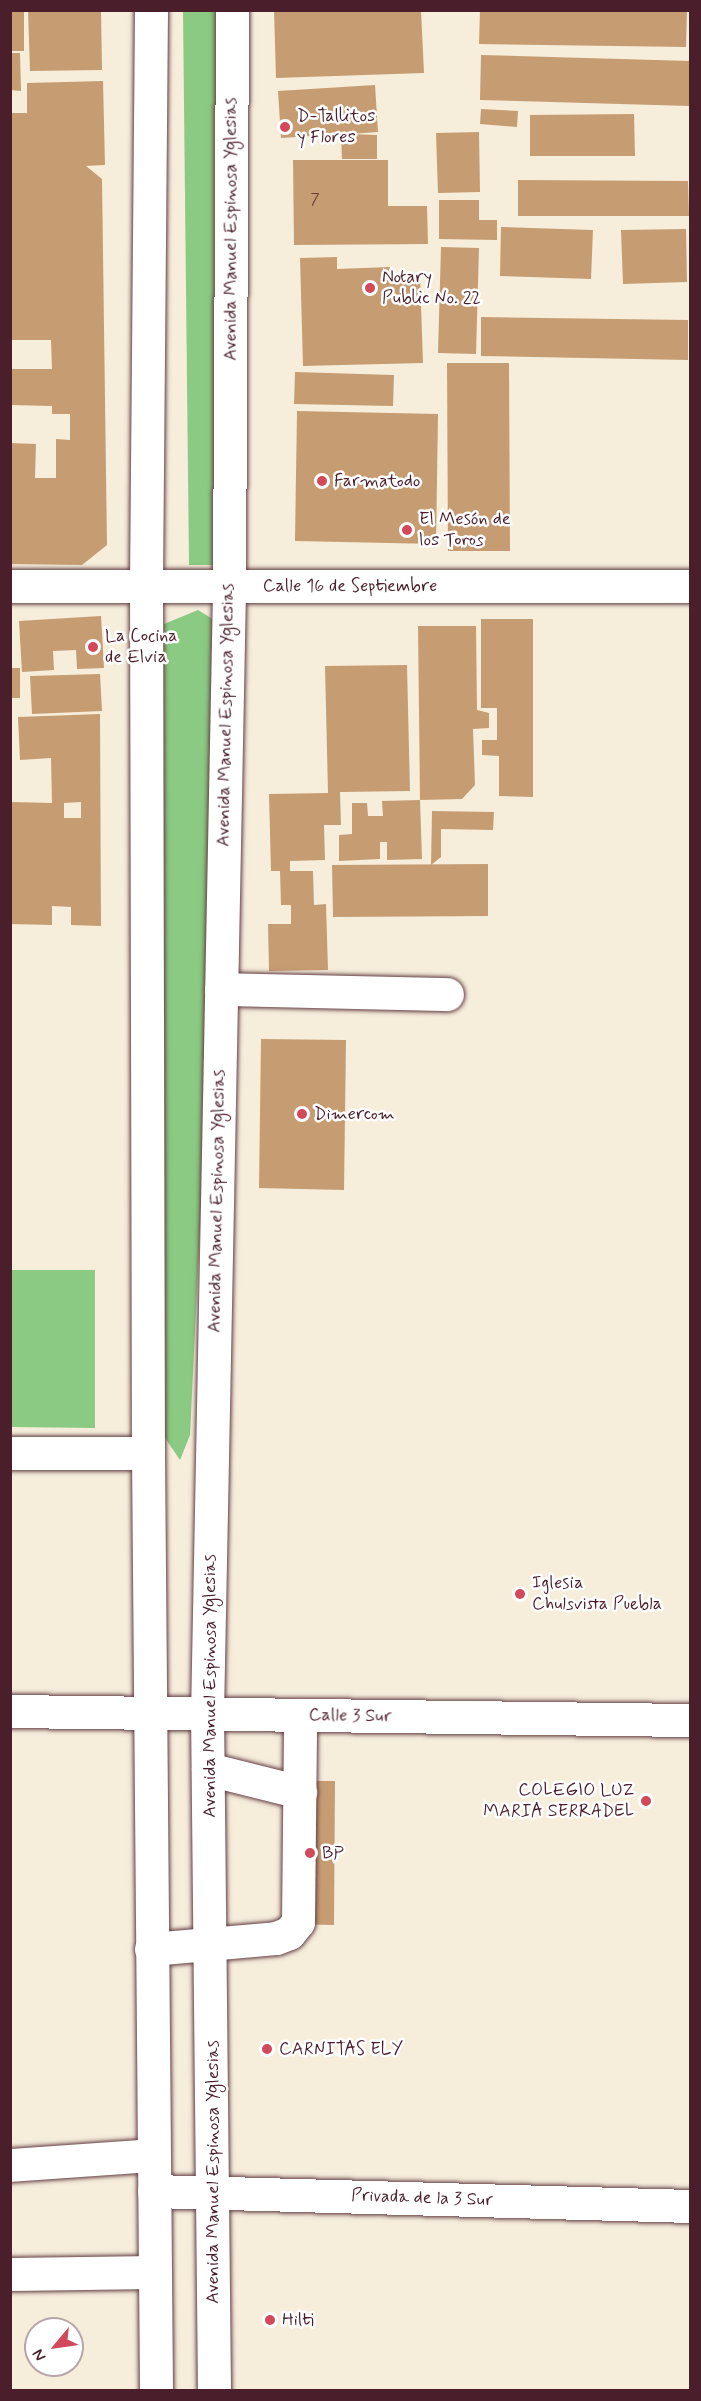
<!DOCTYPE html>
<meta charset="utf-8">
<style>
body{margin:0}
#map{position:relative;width:701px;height:2401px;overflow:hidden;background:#f6eddb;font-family:Mynerve,sans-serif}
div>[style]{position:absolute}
.green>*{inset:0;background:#8aca82}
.building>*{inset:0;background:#c69d72}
.roads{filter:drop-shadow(0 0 2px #643e45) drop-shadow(0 0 2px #643e45)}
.minor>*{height:33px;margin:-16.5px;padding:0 16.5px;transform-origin:16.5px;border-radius:16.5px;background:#fff}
.major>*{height:33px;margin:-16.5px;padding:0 16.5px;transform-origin:16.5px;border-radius:16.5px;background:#fff}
.dots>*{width:16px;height:16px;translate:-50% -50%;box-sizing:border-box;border:3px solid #fff;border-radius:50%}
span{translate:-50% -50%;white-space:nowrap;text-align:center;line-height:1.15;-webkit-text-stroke:5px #fff;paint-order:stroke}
.number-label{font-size:15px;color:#693e3d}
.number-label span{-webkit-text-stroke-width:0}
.poi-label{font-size:18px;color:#4a1f2b}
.left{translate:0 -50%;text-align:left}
.right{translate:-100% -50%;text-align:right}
.street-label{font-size:18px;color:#4a1f2b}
.frame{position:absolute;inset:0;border:12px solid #4a1f2b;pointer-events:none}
.north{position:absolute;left:24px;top:2317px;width:60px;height:60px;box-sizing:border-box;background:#fff;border:2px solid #b7a5aa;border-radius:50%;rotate:241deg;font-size:16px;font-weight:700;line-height:24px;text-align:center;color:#4a1f2b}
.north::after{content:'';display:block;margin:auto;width:21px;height:27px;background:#d1495b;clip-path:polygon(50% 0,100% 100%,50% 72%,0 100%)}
</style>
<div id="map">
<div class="green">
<i style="clip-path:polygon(183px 11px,219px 11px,227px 565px,189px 565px)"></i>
<i style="clip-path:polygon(198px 610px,219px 623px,212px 978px,190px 1435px,180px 1460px,165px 1438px,162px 1305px,164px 624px)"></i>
<i style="clip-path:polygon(11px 1270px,95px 1270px,95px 1428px,11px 1427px)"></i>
</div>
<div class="building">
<i style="clip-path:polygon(10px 10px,24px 10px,24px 51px,10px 51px)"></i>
<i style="clip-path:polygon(28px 10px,101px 10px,102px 70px,30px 71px)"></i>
<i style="clip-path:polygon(274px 10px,421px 10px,424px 73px,276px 78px)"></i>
<i style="clip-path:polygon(480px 10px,687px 10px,686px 47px,479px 44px)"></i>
<i style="clip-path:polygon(10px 53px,20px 53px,21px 91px,10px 90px)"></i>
<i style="clip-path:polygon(481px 55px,690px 61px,689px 106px,480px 100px)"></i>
<i style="clip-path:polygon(103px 81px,105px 165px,86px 166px,102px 179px,107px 545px,82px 565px,10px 564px,10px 443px,36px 444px,35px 478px,56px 478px,56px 439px,70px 440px,70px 414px,52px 414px,52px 406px,10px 405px,10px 369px,52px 369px,51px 340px,10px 340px,10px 113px,27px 113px,27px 83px)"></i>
<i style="clip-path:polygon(375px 85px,378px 132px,349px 134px,377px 135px,377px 159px,342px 159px,341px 134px,281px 138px,278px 91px)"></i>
<i style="clip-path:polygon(481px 109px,518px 111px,517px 127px,480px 124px)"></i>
<i style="clip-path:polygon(634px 114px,635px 156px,530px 156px,530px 115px)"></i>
<i style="clip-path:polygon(479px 132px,480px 192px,438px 193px,436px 133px)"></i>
<i style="clip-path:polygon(293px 160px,388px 160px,388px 206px,427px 206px,428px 244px,294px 245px)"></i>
<i style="clip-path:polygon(518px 180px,688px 181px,689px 216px,518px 216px)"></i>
<i style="clip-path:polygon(439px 200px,479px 200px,479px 220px,497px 220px,497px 240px,439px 239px)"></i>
<i style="clip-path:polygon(501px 227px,593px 230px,591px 279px,500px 276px)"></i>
<i style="clip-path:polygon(686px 229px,687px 282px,623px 284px,621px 230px)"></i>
<i style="clip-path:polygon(441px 247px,479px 248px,476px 354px,438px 353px)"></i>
<i style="clip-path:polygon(337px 257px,337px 269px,390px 267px,390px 276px,420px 276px,423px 363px,303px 366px,300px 258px)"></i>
<i style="clip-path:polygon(481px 317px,688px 320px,688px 360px,481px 356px)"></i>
<i style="clip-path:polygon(447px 363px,509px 363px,510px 551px,448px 551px)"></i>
<i style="clip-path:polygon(295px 372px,394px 375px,393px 406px,294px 404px)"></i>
<i style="clip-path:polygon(297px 411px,438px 414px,436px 544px,295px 541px)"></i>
<i style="clip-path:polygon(101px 616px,104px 668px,77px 669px,76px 650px,53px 651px,54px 670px,22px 672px,19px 621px)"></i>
<i style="clip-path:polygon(481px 619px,533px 619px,533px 797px,499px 796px,499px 756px,482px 755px,482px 740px,497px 740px,497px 708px,481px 708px)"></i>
<i style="clip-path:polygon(418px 626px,476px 626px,477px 710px,489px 713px,489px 728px,473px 729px,475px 785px,462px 799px,420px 800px,422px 859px,387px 860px,387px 842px,380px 842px,380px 859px,339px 861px,339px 835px,352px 834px,352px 803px,367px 803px,368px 816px,383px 816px,382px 801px,420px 800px)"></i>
<i style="clip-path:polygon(407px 665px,410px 791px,340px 792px,341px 825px,324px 825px,325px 860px,290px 861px,290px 871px,313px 871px,314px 905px,326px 904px,328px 970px,269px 971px,268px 924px,291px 924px,291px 905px,281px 905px,280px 871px,271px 871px,269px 794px,328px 793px,325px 666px)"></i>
<i style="clip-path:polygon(10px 668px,20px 668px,20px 698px,10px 698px)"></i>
<i style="clip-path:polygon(100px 674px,102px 711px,32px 714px,30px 676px)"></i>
<i style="clip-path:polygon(evenodd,100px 714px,101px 926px,71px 925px,71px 907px,52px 906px,52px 925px,10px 924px,10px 802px,52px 803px,51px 758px,20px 760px,18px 717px,100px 714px,81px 802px,81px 818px,64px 818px,64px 803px,81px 802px)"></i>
<i style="clip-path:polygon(432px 811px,494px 812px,493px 830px,441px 829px,441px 857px,431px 865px)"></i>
<i style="clip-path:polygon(488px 864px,488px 916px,333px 917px,332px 865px)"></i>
<i style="clip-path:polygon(261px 1039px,346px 1040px,344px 1190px,259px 1188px)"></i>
<i style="clip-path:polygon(287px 1781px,335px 1781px,334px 1925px,285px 1924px)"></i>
</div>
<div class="roads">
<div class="minor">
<i style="left:10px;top:586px;width:680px"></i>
<i style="left:221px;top:989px;width:226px;rotate:1.3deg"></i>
<i style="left:10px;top:1453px;width:138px"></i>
<i style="left:10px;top:1711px;width:680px;rotate:0.76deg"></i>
<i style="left:208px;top:1769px;width:95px;rotate:14deg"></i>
<i style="left:151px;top:1949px;width:125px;rotate:-5deg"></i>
<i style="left:276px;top:1938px;width:14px;rotate:-21deg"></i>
<i style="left:289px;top:1933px;width:14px;rotate:-51deg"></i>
<i style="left:298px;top:1922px;width:207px;rotate:-89.4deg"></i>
<i style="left:10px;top:2165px;width:143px;rotate:-4deg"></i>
<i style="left:154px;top:2191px;width:536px;rotate:1.6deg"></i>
<i style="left:10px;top:2274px;width:145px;rotate:-0.8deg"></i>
</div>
<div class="major">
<i style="left:151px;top:10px;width:575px;rotate:90.5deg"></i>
<i style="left:146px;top:585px;width:868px;rotate:89.87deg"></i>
<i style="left:148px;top:1453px;width:937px;rotate:89.51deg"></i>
<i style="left:214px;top:2390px;width:675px;rotate:-90.59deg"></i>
<i style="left:207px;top:1715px;width:1128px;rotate:-88.88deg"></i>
<i style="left:229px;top:587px;width:577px;rotate:-89.7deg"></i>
</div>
</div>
<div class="dots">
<i style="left:285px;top:127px;background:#d1495b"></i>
<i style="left:370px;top:288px;background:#d1495b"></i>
<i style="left:322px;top:481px;background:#d1495b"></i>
<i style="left:407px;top:530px;background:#d1495b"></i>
<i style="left:93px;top:647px;background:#d1495b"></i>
<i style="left:302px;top:1114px;background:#d1495b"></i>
<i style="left:520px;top:1594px;background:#d1495b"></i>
<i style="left:646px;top:1801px;background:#d1495b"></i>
<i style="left:310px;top:1853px;background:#d1495b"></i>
<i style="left:267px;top:2049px;background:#d1495b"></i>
<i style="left:270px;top:2320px;background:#d1495b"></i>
</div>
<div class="number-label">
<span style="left:315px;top:201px">7</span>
</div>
<div class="poi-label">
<span class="left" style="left:297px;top:127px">D-Tallitos<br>y Flores</span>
<span class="left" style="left:382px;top:288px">Notary<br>Public No. 22</span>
<span class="left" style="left:334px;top:481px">Farmatodo</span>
<span class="left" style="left:419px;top:530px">El Mesón de<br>los Toros</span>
<span class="left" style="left:105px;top:647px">La Cocina<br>de Elvia</span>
<span class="left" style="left:314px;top:1114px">Dimercom</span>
<span class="left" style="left:532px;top:1594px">Iglesia<br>Chulsvista Puebla</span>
<span class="right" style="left:634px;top:1801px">COLEGIO LUZ<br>MARIA SERRADEL</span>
<span class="left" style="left:322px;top:1853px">BP</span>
<span class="left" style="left:279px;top:2049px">CARNITAS ELY</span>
<span class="left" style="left:282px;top:2320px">Hilti</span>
</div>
<div class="street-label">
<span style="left:231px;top:229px;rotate:-90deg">Avenida Manuel Espinosa Yglesias</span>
<span style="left:350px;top:586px">Calle 16 de Septiembre</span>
<span style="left:226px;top:715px;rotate:-89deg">Avenida Manuel Espinosa Yglesias</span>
<span style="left:217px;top:1201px;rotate:-89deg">Avenida Manuel Espinosa Yglesias</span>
<span style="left:210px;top:1686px;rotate:-90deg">Avenida Manuel Espinosa Yglesias</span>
<span style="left:350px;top:1716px;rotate:1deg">Calle 3 Sur</span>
<span style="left:213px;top:2172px;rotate:-90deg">Avenida Manuel Espinosa Yglesias</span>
<span style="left:422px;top:2198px;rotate:2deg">Privada de la 3 Sur</span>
</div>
<div class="frame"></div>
<div class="north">N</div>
</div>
